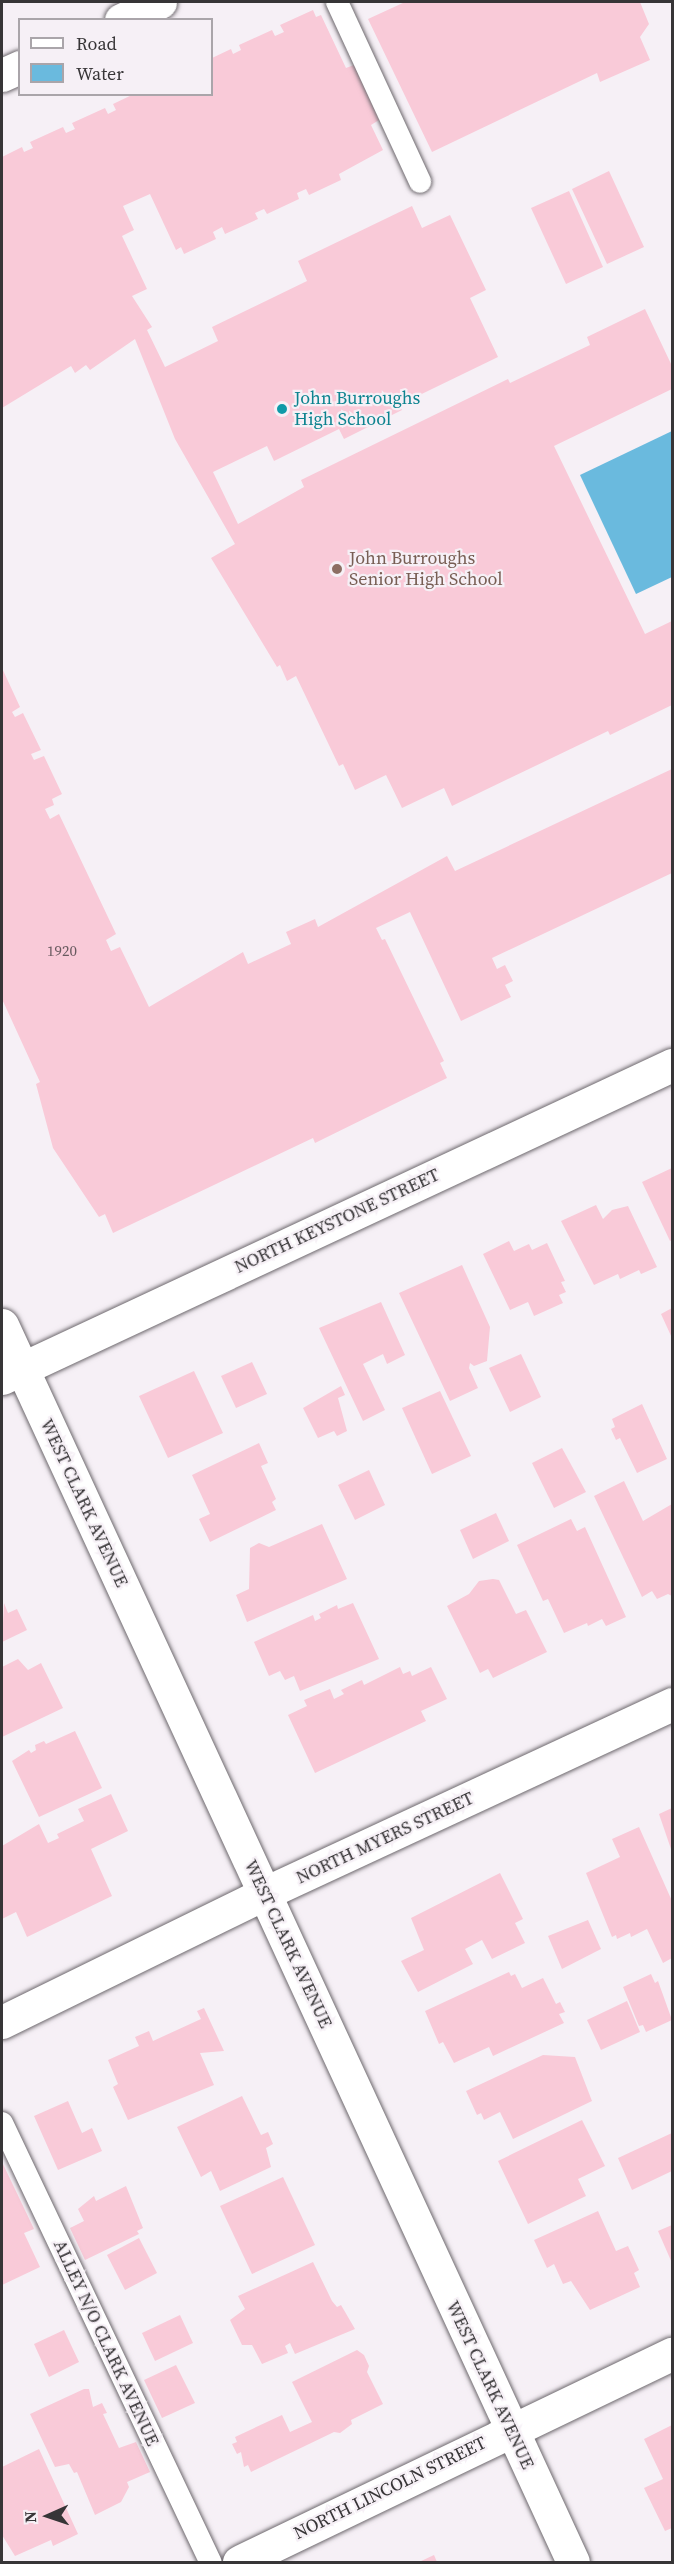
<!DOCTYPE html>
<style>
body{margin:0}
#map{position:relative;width:674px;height:2564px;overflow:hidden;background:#f6f0f6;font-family:"Source Serif 4",serif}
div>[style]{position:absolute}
.water>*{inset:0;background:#6abade}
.building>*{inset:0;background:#f9cad8}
.roads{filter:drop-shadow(0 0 2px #6e696e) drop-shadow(0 0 2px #6e696e)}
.lane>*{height:22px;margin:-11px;padding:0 11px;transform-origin:11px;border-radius:11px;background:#fff}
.street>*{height:33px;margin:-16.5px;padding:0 16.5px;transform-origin:16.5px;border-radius:16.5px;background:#fff}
.secondary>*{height:33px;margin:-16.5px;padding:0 16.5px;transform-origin:16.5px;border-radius:16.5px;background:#fff}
.dots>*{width:16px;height:16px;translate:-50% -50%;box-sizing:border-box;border:3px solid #f6f0f6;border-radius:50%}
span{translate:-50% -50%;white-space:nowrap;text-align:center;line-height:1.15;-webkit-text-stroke:4.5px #f6f0f6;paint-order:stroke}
.number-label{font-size:15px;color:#685a5f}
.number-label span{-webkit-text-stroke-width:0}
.culture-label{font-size:18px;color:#0d838f}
.left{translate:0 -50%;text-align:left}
.education-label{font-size:18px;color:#785e54}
.street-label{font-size:18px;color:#373537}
.frame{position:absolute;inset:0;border:3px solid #373537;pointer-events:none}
.legend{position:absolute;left:18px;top:18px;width:195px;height:78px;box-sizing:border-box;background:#f6f0f6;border:2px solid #aaa5aa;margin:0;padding:8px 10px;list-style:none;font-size:18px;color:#373537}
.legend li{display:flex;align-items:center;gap:12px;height:30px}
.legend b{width:30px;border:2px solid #aaa5aa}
.north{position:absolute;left:18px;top:2486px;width:60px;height:60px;-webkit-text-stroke:4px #f6f0f6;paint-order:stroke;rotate:267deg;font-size:16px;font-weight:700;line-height:24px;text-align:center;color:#373537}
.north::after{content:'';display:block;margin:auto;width:21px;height:27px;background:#373537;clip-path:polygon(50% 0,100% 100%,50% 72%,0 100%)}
</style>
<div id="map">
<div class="water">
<i style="clip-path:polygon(672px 431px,672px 577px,636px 594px,580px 475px)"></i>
</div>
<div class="building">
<i style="clip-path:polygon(405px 2px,640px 2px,649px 24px,640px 37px,650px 60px,600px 82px,597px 73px,432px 152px,368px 19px)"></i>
<i style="clip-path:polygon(313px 10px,316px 17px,321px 15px,346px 68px,354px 65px,379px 120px,371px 125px,383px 150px,339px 174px,341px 180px,309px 195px,306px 189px,297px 193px,299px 199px,267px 214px,264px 209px,255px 213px,258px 219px,225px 234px,222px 227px,213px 232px,216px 239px,184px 254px,181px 247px,176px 250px,150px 194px,123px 206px,134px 230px,122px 236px,147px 289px,132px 296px,152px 327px,147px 330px,165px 367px,218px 341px,212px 327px,307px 281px,298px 261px,412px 206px,422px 228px,450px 215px,486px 290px,470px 298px,498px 357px,399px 405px,402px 410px,344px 439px,339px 429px,274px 461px,267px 446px,213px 472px,238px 524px,304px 487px,301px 480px,508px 379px,510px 383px,590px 345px,587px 337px,645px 309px,672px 366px,672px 389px,554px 446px,645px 634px,672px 621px,672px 705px,610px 735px,608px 731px,452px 806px,444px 788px,402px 808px,386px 775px,355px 790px,343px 764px,339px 766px,296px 676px,287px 681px,280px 665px,277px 667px,211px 558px,235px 544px,175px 439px,135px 339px,90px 370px,86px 365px,75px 373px,71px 366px,2px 408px,2px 157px,22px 147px,24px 152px,33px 148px,30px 142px,63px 127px,66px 133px,75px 129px,72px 123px,105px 108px,108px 114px,116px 110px,113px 104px,134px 94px,212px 94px,212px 58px,231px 49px,233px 54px,241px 50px,239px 45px,272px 30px,275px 36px,284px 32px,280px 25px)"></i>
<i style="clip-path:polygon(609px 171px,644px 247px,607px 264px,572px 189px)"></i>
<i style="clip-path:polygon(569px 191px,603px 267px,566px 284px,531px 208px)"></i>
<i style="clip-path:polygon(2px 668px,20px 707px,12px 712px,15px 717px,23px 713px,41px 750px,31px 754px,34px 760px,44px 756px,62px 794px,52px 799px,54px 805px,45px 809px,50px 819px,59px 814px,116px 934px,106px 940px,111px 951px,120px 947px,149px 1007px,243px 952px,248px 964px,291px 944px,286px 932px,315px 919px,318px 927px,447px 856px,455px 871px,672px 769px,672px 873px,492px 958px,497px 969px,505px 965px,513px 981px,505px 985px,511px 997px,461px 1021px,410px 912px,376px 928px,382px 940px,385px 939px,444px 1061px,440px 1063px,447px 1078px,315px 1143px,313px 1138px,113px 1233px,105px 1214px,99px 1217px,53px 1148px,36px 1084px,40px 1082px,2px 999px)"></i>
<i style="clip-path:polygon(672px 1168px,672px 1240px,670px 1241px,642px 1182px)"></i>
<i style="clip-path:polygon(596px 1205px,603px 1219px,612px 1210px,628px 1206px,657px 1267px,641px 1274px,639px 1270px,620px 1279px,618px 1274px,594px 1285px,561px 1221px)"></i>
<i style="clip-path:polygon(509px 1241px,514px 1251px,529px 1244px,532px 1250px,547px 1243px,565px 1281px,561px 1282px,566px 1292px,559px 1295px,563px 1303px,534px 1316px,528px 1302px,510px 1310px,483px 1254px)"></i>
<i style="clip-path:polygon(462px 1265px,490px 1327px,487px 1361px,474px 1366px,470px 1363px,469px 1368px,478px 1388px,450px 1401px,399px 1293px)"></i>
<i style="clip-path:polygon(381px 1302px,405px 1355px,387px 1364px,383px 1354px,363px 1364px,385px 1410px,363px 1421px,319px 1328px)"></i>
<i style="clip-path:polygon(672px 1308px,672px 1338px,661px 1314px)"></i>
<i style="clip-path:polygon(521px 1354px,541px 1397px,510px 1412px,489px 1368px)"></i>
<i style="clip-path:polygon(252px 1362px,267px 1394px,236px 1408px,221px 1376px)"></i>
<i style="clip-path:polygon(194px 1371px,223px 1433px,168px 1458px,139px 1396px)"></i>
<i style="clip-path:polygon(341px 1386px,345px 1395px,338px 1398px,347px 1431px,337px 1436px,334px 1431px,318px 1438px,303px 1408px)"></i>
<i style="clip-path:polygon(440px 1391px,471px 1456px,432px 1474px,402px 1408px)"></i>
<i style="clip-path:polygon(642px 1404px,667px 1459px,637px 1473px,620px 1438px,616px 1440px,611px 1429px,615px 1427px,612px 1419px)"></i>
<i style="clip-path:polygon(259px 1443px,268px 1463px,261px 1466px,276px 1499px,272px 1502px,276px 1510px,210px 1542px,199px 1519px,210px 1514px,192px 1475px)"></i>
<i style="clip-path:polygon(562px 1448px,586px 1492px,554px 1508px,532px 1463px)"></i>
<i style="clip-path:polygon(369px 1470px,385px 1505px,355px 1520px,338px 1485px)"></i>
<i style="clip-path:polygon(624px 1481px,643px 1521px,672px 1504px,672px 1596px,668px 1594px,657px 1599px,652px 1591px,642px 1597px,594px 1496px)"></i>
<i style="clip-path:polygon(496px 1513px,509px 1541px,473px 1559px,460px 1530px)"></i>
<i style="clip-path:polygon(571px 1519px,577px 1531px,585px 1527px,626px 1617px,606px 1626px,602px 1619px,588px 1626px,587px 1623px,564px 1633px,548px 1599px,543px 1601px,517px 1545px)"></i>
<i style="clip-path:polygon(322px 1524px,347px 1579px,247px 1622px,236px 1595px,249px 1589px,250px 1548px,259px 1543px,269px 1547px)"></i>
<i style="clip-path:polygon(493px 1579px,499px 1580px,516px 1614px,526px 1610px,547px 1652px,493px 1678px,488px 1669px,480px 1673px,447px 1606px,469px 1594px,479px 1581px)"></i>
<i style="clip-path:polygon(4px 1603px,8px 1613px,17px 1609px,27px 1630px,2px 1642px)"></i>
<i style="clip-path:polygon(353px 1603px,379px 1659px,300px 1691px,294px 1676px,285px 1680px,280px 1671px,269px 1676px,254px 1642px,313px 1615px,315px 1621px,321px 1618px,319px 1614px,337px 1605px,338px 1609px)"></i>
<i style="clip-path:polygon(18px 1659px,28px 1670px,41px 1663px,63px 1708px,2px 1737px,2px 1667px)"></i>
<i style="clip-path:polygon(400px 1667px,403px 1674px,410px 1671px,412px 1676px,431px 1667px,447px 1699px,421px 1711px,426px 1721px,315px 1773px,288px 1715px,307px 1706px,304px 1700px,330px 1689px,334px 1699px,344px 1694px,341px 1690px,362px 1680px,364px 1685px)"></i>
<i style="clip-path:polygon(75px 1731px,102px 1788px,39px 1817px,12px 1761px,29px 1750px,31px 1753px,36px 1750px,35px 1745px,44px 1741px,46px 1744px)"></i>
<i style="clip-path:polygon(111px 1794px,128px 1831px,91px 1849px,112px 1896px,27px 1937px,16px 1912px,2px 1919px,2px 1846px,39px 1824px,48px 1843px,59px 1838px,57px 1834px,84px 1821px,78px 1809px)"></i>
<i style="clip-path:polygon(672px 1808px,672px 1852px,659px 1814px)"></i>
<i style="clip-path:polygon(639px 1827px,672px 1901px,672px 1958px,663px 1963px,647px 1929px,631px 1937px,630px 1933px,617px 1939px,616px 1935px,612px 1937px,586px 1873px,620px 1857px,612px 1839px)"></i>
<i style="clip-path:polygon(500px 1873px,523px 1919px,515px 1923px,525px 1943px,492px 1959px,482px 1940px,465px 1949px,473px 1964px,418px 1992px,401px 1961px,424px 1950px,411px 1918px)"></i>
<i style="clip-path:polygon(588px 1920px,601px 1949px,562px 1969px,548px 1936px)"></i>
<i style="clip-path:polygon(509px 1972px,511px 1976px,515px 1974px,522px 1988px,543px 1978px,556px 2004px,560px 2002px,565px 2012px,559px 2014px,564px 2023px,493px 2056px,489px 2047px,454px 2063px,443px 2042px,439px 2044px,425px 2011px)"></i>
<i style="clip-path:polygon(651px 1974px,655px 1983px,658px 1981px,672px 2020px,646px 2032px,643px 2025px,639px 2026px,623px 1987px)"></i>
<i style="clip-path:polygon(627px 2001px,640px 2032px,601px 2050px,587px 2020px)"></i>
<i style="clip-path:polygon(204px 2008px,224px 2051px,200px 2053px,214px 2085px,128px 2120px,113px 2087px,118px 2084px,108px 2060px,139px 2046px,135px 2037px,149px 2031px,153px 2041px,201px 2019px,197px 2011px)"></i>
<i style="clip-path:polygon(543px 2055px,575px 2057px,592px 2101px,513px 2139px,500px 2112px,484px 2120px,481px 2113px,477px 2115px,466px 2091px)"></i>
<i style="clip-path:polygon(242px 2096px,261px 2135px,268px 2132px,273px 2144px,266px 2148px,271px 2167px,220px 2191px,211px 2171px,201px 2177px,177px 2127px)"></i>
<i style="clip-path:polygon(68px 2101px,82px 2133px,92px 2128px,102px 2151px,58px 2170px,34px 2116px)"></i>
<i style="clip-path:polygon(582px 2120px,605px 2166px,578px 2179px,586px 2196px,528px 2224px,498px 2161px)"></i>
<i style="clip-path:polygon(672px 2133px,672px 2171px,632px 2190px,618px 2158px)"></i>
<i style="clip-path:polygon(2px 2162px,34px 2229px,24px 2233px,40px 2267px,2px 2285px)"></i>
<i style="clip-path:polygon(283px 2177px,315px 2245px,252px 2274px,220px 2206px)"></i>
<i style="clip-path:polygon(126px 2186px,143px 2228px,137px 2231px,139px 2234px,85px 2260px,70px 2228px,84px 2221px,78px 2209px,94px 2196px,96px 2201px)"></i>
<i style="clip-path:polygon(598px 2211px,616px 2251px,628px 2246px,639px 2270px,634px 2273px,640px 2287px,590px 2310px,571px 2281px,563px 2284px,554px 2264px,547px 2268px,534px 2240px)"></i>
<i style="clip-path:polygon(672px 2225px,672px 2263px,658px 2231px)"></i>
<i style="clip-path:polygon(139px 2238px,157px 2273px,125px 2290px,107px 2255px)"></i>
<i style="clip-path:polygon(313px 2262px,332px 2301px,337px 2307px,341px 2305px,355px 2329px,295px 2354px,290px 2343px,285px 2346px,288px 2353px,262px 2364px,252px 2345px,242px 2345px,230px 2320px,245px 2309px,238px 2296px)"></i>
<i style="clip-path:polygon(180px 2315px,193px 2343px,155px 2361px,142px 2333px)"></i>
<i style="clip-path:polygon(64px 2330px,79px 2362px,49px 2377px,34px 2344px)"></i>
<i style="clip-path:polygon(357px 2350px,364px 2355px,369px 2366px,367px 2372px,383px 2404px,351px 2420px,352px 2424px,340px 2433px,334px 2432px,251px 2472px,248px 2465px,244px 2467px,241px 2452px,237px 2454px,232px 2444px,237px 2442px,235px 2437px,282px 2415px,290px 2432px,312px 2422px,292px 2382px)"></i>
<i style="clip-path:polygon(176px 2365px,195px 2403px,162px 2418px,144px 2380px)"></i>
<i style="clip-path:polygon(84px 2389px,89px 2389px,93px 2407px,102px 2403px,107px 2413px,103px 2414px,119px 2448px,136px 2442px,150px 2472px,127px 2482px,129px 2487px,121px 2502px,95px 2515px,77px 2472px,74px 2473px,69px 2464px,55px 2467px,30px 2414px)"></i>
<i style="clip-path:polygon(672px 2425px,672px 2528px,665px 2531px,644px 2488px,663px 2479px,644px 2439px)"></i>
<i style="clip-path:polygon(39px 2449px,78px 2534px,53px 2546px,51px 2540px,15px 2556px,2px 2535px,2px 2467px)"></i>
<i style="clip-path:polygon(434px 2555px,437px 2562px,419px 2562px)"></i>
</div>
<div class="roads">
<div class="lane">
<i style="left:337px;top:2px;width:198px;rotate:65.2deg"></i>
<i style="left:2px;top:2123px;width:486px;rotate:64.6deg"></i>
</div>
<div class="street">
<i style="left:121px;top:20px;width:43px;rotate:-24.8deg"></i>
<i style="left:2px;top:75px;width:20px;rotate:-24deg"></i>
<i style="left:2px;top:1325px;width:1362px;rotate:65.22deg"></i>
<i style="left:2px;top:2022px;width:293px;rotate:-26.1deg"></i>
<i style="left:265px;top:1893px;width:449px;rotate:-24.9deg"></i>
<i style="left:239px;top:2562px;width:480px;rotate:-25.7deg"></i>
</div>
<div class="secondary">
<i style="left:2px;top:1378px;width:740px;rotate:-25.04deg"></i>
</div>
</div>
<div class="dots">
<i style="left:282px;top:409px;background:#0f9aa8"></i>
<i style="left:337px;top:569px;background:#8d6e63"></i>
</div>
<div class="number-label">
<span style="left:62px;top:951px">1920</span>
</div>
<div class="culture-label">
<span class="left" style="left:294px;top:409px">John Burroughs<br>High School</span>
</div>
<div class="education-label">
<span class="left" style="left:349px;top:569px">John Burroughs<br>Senior High School</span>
</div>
<div class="street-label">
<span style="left:337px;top:1221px;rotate:-25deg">NORTH KEYSTONE STREET</span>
<span style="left:84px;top:1503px;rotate:65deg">WEST CLARK AVENUE</span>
<span style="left:385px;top:1838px;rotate:-25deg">NORTH MYERS STREET</span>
<span style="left:288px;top:1944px;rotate:65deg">WEST CLARK AVENUE</span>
<span style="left:106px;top:2343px;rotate:65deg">ALLEY N/O CLARK AVENUE</span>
<span style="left:490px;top:2385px;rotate:65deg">WEST CLARK AVENUE</span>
<span style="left:390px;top:2488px;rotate:-26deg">NORTH LINCOLN STREET</span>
</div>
<div class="frame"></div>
<ul class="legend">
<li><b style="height:8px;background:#fff"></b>Road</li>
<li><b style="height:16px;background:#6abade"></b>Water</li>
</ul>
<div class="north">N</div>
</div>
